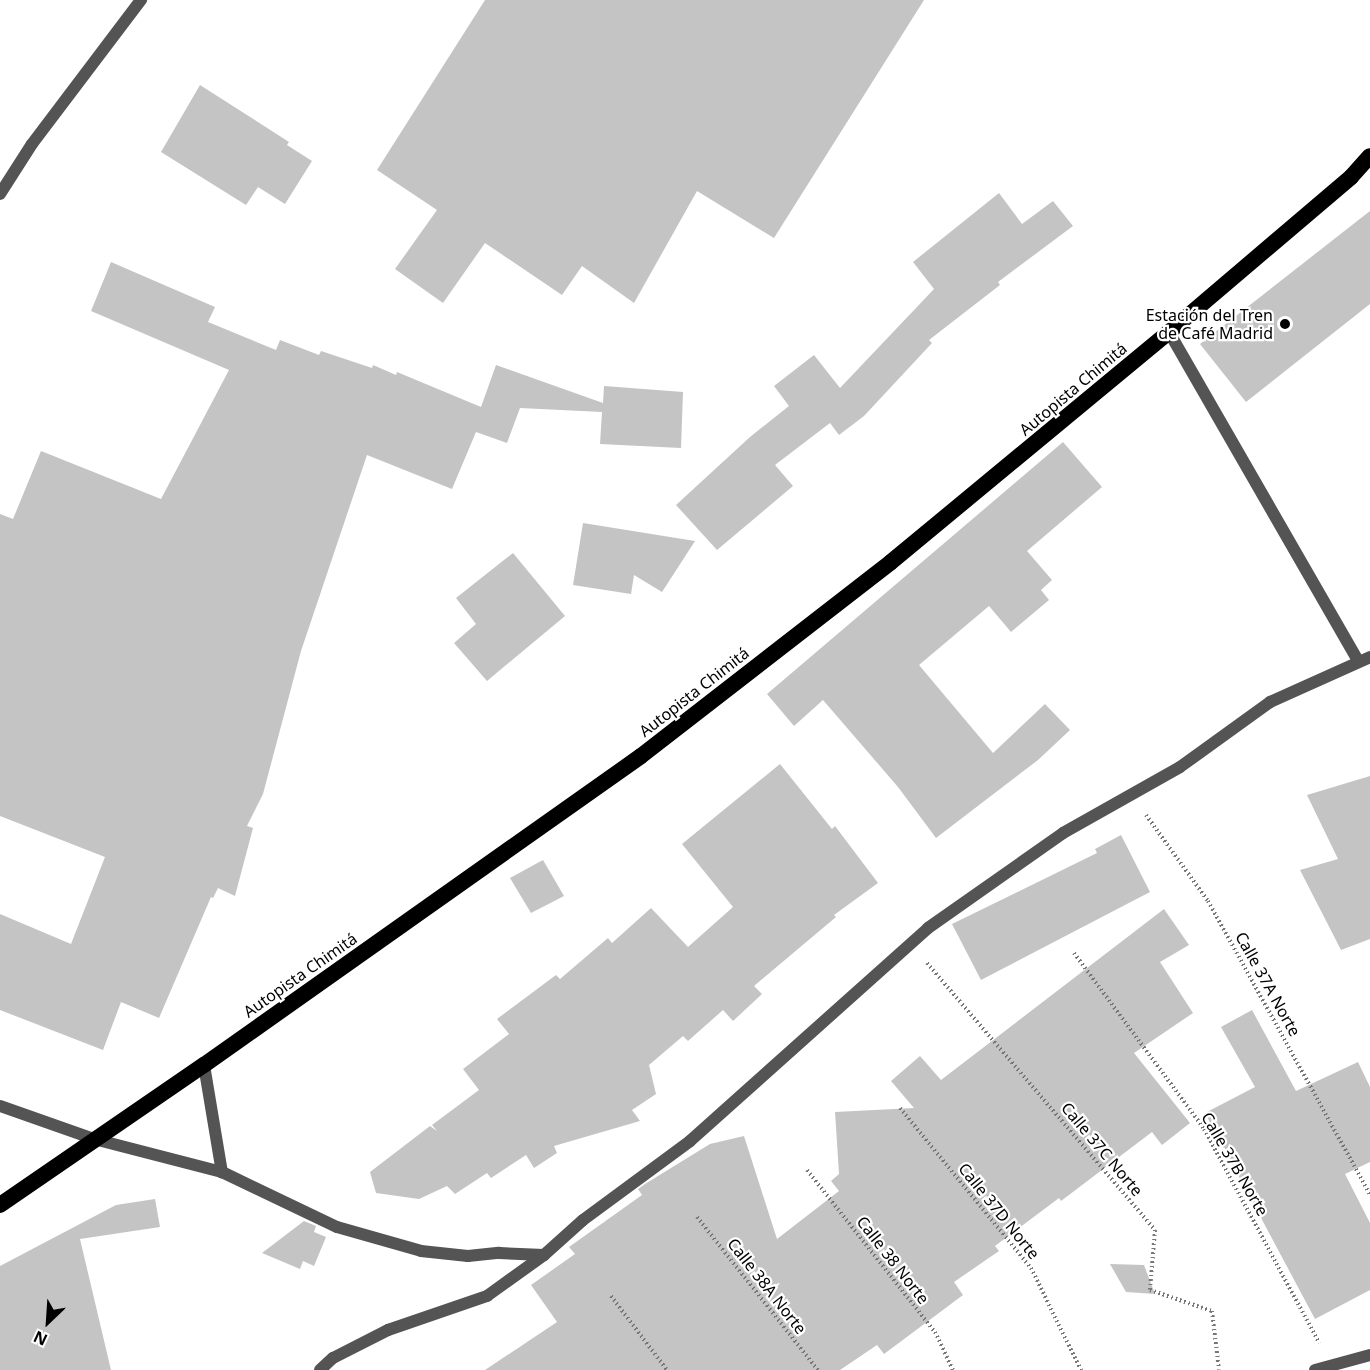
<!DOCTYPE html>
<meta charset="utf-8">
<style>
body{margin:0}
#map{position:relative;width:1370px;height:1370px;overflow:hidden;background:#fff;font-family:"Noto Sans",sans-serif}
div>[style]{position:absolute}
.building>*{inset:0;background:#c4c4c4}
.path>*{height:4px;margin-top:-2px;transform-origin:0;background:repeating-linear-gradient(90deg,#767676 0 1.5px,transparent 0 4.5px)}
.minor>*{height:12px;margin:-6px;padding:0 6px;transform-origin:6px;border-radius:6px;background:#545454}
.trunk>*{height:16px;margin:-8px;padding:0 8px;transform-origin:8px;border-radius:8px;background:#000}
.dots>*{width:16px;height:16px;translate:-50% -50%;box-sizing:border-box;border:3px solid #fff;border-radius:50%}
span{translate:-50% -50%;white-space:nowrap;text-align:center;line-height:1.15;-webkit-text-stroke:4.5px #fff;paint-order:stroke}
.poi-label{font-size:16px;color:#000}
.right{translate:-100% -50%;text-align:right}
.street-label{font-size:16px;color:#000}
.north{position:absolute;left:18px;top:1292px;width:60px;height:60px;-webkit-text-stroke:4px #fff;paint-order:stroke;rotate:205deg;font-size:16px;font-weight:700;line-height:24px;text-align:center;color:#000}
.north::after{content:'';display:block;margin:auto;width:21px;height:27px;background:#000;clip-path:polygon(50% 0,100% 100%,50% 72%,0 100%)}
</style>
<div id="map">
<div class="building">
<i style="clip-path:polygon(485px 0,924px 0,774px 238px,697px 191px,634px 303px,582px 266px,562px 295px,485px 243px,443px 303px,395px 269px,437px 210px,377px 170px)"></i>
<i style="clip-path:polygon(200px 85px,289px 142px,287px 145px,312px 161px,285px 204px,258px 187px,246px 205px,161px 152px)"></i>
<i style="clip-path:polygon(999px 193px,1022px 224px,1053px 201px,1073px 226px,998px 282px,1000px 285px,929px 340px,932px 343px,864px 416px,839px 435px,830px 423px,775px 465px,793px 486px,717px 550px,676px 505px,750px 437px,789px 406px,774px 386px,814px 355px,840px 388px,934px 289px,913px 262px)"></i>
<i style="clip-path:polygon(1370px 211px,1370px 304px,1246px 402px,1200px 344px)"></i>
<i style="clip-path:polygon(111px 262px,215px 307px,208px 322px,276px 350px,280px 340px,319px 355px,321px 351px,372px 368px,373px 365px,396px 375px,397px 372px,481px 407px,496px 365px,603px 403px,604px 386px,683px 392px,681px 448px,600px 444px,602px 412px,520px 408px,507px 443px,476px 432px,452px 489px,367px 455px,301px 651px,263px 794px,247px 826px,253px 828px,235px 896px,218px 888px,213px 898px,211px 897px,159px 1018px,121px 1002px,103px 1050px,0 1010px,0 914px,71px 944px,105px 857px,0 816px,0 514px,13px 519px,41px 451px,161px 499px,229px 370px,91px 311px)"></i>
<i style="clip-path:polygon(1063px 442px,1102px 487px,1027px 551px,1052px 580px,1041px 590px,1049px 600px,1011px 632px,989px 606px,919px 665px,993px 753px,1045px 704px,1070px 730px,1038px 760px,936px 838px,898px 787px,823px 700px,794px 726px,767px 694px)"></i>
<i style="clip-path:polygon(583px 523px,695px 541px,662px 592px,634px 575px,631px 594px,573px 585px)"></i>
<i style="clip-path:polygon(513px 553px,565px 616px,487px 681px,454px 643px,476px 624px,456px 598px)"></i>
<i style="clip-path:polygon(780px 764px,832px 829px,835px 826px,878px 883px,834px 915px,836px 917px,754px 986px,762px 994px,733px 1021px,723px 1010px,688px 1041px,683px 1036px,649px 1065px,656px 1094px,632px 1110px,640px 1121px,554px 1146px,557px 1153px,534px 1168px,526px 1155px,491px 1178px,487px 1173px,455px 1194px,447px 1186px,419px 1199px,376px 1193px,370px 1172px,430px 1126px,437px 1131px,432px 1125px,479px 1090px,463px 1069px,509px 1034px,497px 1019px,556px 975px,560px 979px,608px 938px,612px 943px,651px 908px,688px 947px,733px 907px,682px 844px)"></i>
<i style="clip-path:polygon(1370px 776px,1370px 939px,1341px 950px,1300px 870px,1338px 859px,1307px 795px)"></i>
<i style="clip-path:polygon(1121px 835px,1150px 892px,981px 980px,952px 924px,1097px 853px,1095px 849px)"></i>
<i style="clip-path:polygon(543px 860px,564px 896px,531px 913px,510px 878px)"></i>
<i style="clip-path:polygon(1164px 909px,1189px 945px,1160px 962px,1193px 1013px,1134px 1053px,1190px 1123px,1162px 1145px,1152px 1132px,1061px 1201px,1059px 1198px,995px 1246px,999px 1251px,954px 1282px,963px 1295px,884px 1354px,877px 1345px,840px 1370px,485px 1370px,557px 1322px,531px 1285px,575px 1254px,569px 1247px,642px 1195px,638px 1189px,645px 1184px,710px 1144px,744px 1136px,777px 1239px,839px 1191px,831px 1181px,839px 1174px,835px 1112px,914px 1108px,891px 1081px,920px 1056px,941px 1080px)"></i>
<i style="clip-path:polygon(1252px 1010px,1296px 1091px,1358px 1062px,1370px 1087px,1370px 1162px,1345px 1174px,1370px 1223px,1370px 1290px,1315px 1319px,1205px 1113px,1255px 1087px,1221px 1027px)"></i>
<i style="clip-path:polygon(155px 1199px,160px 1227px,80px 1239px,111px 1370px,0 1370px,0 1266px,116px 1205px)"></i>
<i style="clip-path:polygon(304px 1221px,316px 1226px,314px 1232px,326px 1237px,314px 1266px,303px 1261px,300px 1269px,262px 1253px)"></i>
<i style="clip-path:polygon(1110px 1264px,1144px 1265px,1155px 1294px,1126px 1292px)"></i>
</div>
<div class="path">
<i style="left:1146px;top:815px;width:106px;rotate:54.2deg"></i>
<i style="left:1208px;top:901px;width:335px;rotate:61.1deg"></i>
<i style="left:1074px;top:953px;width:219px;rotate:53.5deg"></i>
<i style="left:1204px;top:1129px;width:243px;rotate:61.7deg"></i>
<i style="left:927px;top:963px;width:351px;rotate:49.5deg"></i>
<i style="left:1155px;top:1230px;width:60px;rotate:94.8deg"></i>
<i style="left:1150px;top:1290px;width:65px;rotate:18.7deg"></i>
<i style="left:1212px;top:1311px;width:59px;rotate:83.2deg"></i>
<i style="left:900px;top:1108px;width:207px;rotate:50.7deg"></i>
<i style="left:1031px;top:1268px;width:114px;rotate:63.9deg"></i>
<i style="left:807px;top:1170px;width:206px;rotate:51.7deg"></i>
<i style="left:935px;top:1332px;width:42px;rotate:64.7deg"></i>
<i style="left:697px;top:1217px;width:195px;rotate:51.7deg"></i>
<i style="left:611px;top:1296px;width:93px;rotate:52.9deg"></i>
</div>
<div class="minor">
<i style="left:0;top:194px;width:59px;rotate:-57.4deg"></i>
<i style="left:32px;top:144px;width:181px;rotate:-52.9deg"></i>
<i style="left:1169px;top:332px;width:379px;rotate:60.1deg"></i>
<i style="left:204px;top:1065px;width:109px;rotate:80.5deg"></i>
<i style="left:0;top:1106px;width:100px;rotate:19.3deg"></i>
<i style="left:94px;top:1139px;width:132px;rotate:14.5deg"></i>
<i style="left:222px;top:1172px;width:127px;rotate:25.6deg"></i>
<i style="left:337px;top:1227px;width:87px;rotate:15.9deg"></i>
<i style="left:421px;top:1251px;width:47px;rotate:6.1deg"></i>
<i style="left:468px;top:1256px;width:31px;rotate:-6deg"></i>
<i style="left:499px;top:1253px;width:45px;rotate:2.5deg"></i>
<i style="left:320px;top:1370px;width:18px;rotate:-43deg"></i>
<i style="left:333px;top:1358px;width:62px;rotate:-27deg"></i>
<i style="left:388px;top:1330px;width:105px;rotate:-19deg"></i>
<i style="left:487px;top:1296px;width:70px;rotate:-35.7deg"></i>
<i style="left:544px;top:1255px;width:52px;rotate:-41.9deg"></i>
<i style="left:583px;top:1220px;width:133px;rotate:-36.4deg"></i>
<i style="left:690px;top:1141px;width:319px;rotate:-41.8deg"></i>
<i style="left:928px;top:928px;width:165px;rotate:-35.1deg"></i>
<i style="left:1063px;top:833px;width:134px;rotate:-29.4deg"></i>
<i style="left:1180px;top:767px;width:111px;rotate:-35.8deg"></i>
<i style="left:1270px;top:702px;width:110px;rotate:-24.2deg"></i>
<i style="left:1315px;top:1370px;width:57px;rotate:-15.3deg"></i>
</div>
<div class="trunk">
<i style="left:0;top:1205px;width:247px;rotate:-34.5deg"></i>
<i style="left:204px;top:1065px;width:535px;rotate:-35.26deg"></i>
<i style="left:641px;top:756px;width:316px;rotate:-37.8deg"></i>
<i style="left:891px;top:562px;width:361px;rotate:-39.6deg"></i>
<i style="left:1169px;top:332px;width:239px;rotate:-40.4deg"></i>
<i style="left:1351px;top:177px;width:28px;rotate:-48deg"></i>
</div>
<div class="dots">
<i style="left:1285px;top:324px;background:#000"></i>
</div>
<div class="poi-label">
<span class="right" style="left:1273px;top:324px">Estación del Tren<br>de Café Madrid</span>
</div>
<div class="street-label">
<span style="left:1073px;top:389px;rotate:-40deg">Autopista Chimitá</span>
<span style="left:694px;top:692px;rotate:-38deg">Autopista Chimitá</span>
<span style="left:300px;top:975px;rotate:-35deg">Autopista Chimitá</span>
<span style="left:1268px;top:984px;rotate:61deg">Calle 37A Norte</span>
<span style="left:1102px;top:1149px;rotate:50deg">Calle 37C Norte</span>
<span style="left:1235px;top:1164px;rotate:60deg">Calle 37B Norte</span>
<span style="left:999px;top:1211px;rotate:51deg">Calle 37D Norte</span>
<span style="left:893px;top:1260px;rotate:52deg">Calle 38 Norte</span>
<span style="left:767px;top:1286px;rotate:52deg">Calle 38A Norte</span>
</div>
<div class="north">N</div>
</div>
